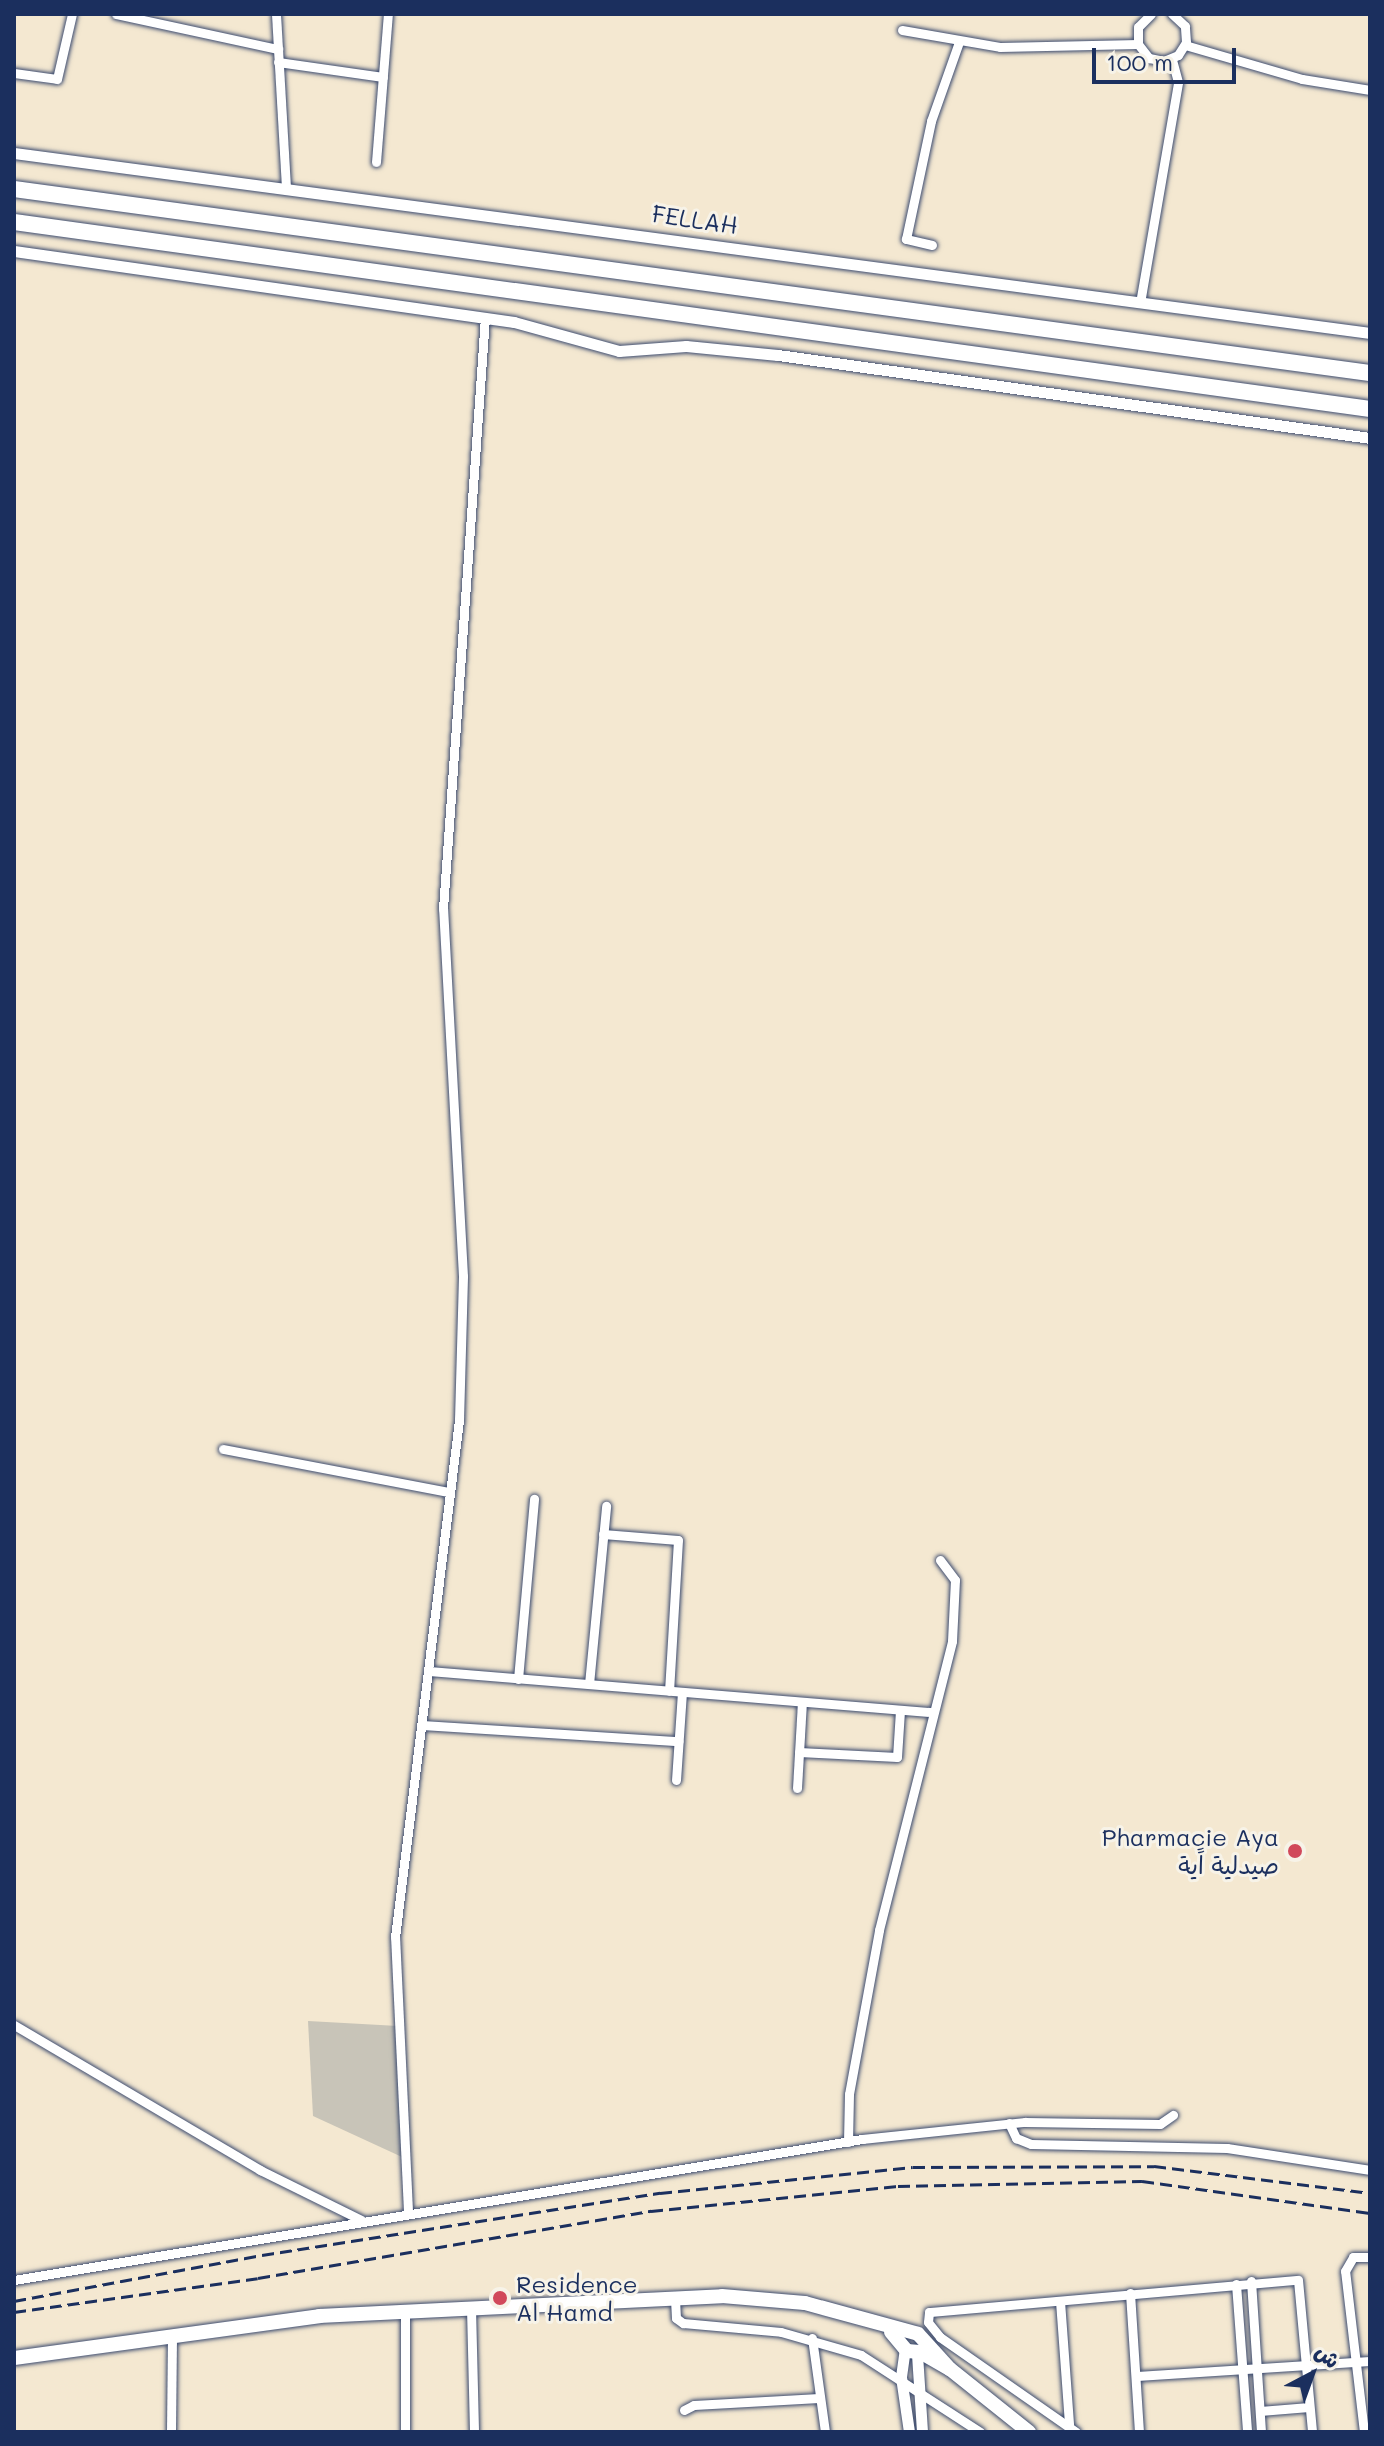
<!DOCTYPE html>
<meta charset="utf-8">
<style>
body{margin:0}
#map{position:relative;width:1384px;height:2446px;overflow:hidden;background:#f4e8d1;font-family:Mali,"Playpen Sans Arabic",sans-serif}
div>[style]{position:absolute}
.industrial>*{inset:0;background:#c8c4b8}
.roads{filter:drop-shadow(0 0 2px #3c4b6f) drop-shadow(0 0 2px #3c4b6f)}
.minor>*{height:9px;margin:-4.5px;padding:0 4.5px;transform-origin:4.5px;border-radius:4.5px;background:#fff}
.tertiary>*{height:11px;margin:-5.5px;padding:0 5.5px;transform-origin:5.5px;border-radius:5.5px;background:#fff}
.primary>*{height:14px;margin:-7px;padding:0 7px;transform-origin:7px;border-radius:7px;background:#fff}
.motorway>*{height:16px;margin:-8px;padding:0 8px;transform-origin:8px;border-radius:8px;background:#fff}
.rail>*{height:3px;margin-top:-1.5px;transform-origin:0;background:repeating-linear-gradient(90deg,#1b2f5e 0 12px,transparent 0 18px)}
.dots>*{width:22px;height:22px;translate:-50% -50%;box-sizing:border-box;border:4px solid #f7f3e8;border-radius:50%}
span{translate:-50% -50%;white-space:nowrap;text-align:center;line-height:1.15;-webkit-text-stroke:6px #f7f3e8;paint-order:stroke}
.street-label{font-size:24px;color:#1b2f5e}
.poi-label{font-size:24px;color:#1b2f5e}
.right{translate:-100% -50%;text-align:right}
.left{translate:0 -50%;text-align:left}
.frame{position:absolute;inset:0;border:16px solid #1b2f5e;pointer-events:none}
.north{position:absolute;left:1272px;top:2334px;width:80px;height:80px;-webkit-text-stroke:6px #f7f3e8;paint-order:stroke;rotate:41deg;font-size:22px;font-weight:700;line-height:32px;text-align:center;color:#1b2f5e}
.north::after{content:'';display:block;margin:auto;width:28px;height:36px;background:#1b2f5e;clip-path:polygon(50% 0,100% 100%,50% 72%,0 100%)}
.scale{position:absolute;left:1092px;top:48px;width:144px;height:36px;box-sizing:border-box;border:4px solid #1b2f5e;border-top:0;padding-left:10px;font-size:24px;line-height:28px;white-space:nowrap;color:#1b2f5e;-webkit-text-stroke:6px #f7f3e8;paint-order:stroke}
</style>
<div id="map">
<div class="industrial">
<i style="clip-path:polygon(308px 2021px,398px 2026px,402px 2157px,313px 2116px)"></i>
</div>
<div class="roads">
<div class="minor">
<i style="left:116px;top:14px;width:166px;rotate:12.2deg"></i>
<i style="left:276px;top:14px;width:171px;rotate:86.7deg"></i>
<i style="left:1151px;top:14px;width:18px;rotate:135deg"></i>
<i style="left:1138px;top:27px;width:17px;rotate:90deg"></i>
<i style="left:1138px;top:44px;width:18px;rotate:52deg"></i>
<i style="left:1149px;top:58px;width:15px;rotate:11deg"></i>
<i style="left:1164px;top:61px;width:15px;rotate:-23deg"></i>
<i style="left:1178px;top:55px;width:15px;rotate:-58deg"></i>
<i style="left:1186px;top:42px;width:16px;rotate:-94deg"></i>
<i style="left:1185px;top:26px;width:18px;rotate:-137deg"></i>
<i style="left:902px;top:30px;width:99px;rotate:9.8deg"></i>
<i style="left:1000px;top:47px;width:138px;rotate:-1.2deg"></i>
<i style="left:1185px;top:45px;width:122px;rotate:16.2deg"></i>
<i style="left:1302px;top:79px;width:69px;rotate:9.2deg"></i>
<i style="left:278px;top:62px;width:106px;rotate:8.1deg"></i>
<i style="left:14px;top:73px;width:43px;rotate:7.9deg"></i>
<i style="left:57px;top:79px;width:67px;rotate:-77deg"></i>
<i style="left:376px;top:162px;width:148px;rotate:-85.4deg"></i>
<i style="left:932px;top:245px;width:27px;rotate:-167deg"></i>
<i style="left:906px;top:239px;width:121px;rotate:-78deg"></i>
<i style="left:931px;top:121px;width:84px;rotate:-70.5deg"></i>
<i style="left:1140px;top:303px;width:224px;rotate:-80.2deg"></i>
<i style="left:1178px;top:82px;width:24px;rotate:-105deg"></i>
<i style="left:223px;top:1449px;width:229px;rotate:10.8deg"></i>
<i style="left:603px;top:1534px;width:75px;rotate:4.6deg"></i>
<i style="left:678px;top:1540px;width:151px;rotate:93.4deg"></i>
<i style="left:429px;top:1671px;width:503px;rotate:4.68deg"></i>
<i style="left:518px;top:1679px;width:181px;rotate:-84.9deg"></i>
<i style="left:589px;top:1684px;width:179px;rotate:-84.5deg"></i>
<i style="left:422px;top:1725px;width:257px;rotate:3.6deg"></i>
<i style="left:799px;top:1752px;width:98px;rotate:2.9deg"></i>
<i style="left:897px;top:1757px;width:47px;rotate:-86.3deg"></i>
<i style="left:676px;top:1780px;width:88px;rotate:-86.1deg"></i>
<i style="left:797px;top:1788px;width:86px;rotate:-86.7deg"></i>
<i style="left:14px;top:2025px;width:286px;rotate:30.5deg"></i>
<i style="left:260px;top:2170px;width:113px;rotate:26.3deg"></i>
<i style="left:1009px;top:2123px;width:17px;rotate:65deg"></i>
<i style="left:1016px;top:2138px;width:16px;rotate:22deg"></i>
<i style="left:1031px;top:2144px;width:196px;rotate:1.2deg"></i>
<i style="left:1227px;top:2148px;width:145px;rotate:8.7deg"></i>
<i style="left:848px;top:2142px;width:48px;rotate:-88.8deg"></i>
<i style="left:849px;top:2094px;width:167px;rotate:-79.6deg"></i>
<i style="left:879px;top:1930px;width:298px;rotate:-75.8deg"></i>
<i style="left:952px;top:1641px;width:61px;rotate:-87.2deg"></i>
<i style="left:955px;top:1580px;width:25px;rotate:-127deg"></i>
<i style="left:408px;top:2211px;width:274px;rotate:-92.7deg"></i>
<i style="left:395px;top:1937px;width:521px;rotate:-82.94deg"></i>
<i style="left:459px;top:1420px;width:144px;rotate:-88.4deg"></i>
<i style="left:463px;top:1276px;width:368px;rotate:-93.1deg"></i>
<i style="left:443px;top:909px;width:592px;rotate:-85.94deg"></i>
<i style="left:14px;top:2280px;width:860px;rotate:-9.44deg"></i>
<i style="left:862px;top:2139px;width:164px;rotate:-6deg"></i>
<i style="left:1025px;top:2122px;width:135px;rotate:0.8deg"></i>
<i style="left:1160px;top:2124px;width:16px;rotate:-35deg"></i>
<i style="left:1251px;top:2281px;width:151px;rotate:86.2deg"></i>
<i style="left:1236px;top:2284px;width:148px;rotate:85.7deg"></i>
<i style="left:1130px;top:2293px;width:139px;rotate:86.3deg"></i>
<i style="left:675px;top:2299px;width:19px;rotate:87deg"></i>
<i style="left:676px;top:2318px;width:9px;rotate:36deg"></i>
<i style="left:683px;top:2323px;width:98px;rotate:5.2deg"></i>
<i style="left:781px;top:2332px;width:83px;rotate:16deg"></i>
<i style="left:861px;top:2355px;width:142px;rotate:32.9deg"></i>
<i style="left:1060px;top:2301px;width:124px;rotate:85.8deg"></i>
<i style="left:471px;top:2308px;width:124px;rotate:88.6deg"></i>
<i style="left:405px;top:2311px;width:121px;rotate:90deg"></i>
<i style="left:812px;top:2338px;width:95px;rotate:82.1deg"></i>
<i style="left:1137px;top:2376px;width:233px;rotate:-3.7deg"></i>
<i style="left:684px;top:2410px;width:11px;rotate:-27deg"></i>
<i style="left:694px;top:2405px;width:125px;rotate:-3.2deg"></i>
<i style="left:1260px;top:2411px;width:49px;rotate:-4.7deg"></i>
<i style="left:171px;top:2432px;width:98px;rotate:-89.4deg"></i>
<i style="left:1076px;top:2432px;width:166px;rotate:-145.1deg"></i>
<i style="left:940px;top:2337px;width:19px;rotate:-129deg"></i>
<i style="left:928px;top:2322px;width:10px;rotate:-84deg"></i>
<i style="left:929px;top:2312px;width:370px;rotate:-5deg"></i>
<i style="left:1298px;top:2280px;width:153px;rotate:84.7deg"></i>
<i style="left:1364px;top:2432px;width:162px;rotate:-96.7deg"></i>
<i style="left:1345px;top:2271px;width:16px;rotate:-60deg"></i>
<i style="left:1353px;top:2257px;width:17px"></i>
</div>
<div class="tertiary">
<i style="left:14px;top:153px;width:1368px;rotate:7.56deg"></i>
<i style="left:14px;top:251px;width:505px;rotate:8.08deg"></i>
<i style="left:514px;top:322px;width:109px;rotate:15.4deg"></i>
<i style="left:619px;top:351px;width:67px;rotate:-4.3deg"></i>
<i style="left:686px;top:346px;width:92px;rotate:5.6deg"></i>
<i style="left:778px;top:355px;width:598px;rotate:7.98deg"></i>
<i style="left:905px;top:2348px;width:29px;rotate:98deg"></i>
<i style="left:901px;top:2377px;width:56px;rotate:81.7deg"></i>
<i style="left:917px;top:2354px;width:78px;rotate:86.3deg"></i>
</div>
<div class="primary">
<i style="left:891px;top:2332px;width:25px;rotate:50deg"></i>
<i style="left:907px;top:2351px;width:13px;rotate:4deg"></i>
<i style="left:920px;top:2352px;width:34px;rotate:30deg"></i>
<i style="left:950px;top:2369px;width:101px;rotate:38.6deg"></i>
<i style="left:14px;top:2358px;width:308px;rotate:-7.8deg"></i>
<i style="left:319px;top:2316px;width:403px;rotate:-2.8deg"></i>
<i style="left:722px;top:2296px;width:83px;rotate:4.8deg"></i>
<i style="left:805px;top:2303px;width:117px;rotate:15.3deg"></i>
<i style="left:918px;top:2334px;width:47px;rotate:47.6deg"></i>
</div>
<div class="motorway">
<i style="left:14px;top:189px;width:1368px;rotate:7.73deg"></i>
<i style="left:14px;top:222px;width:1369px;rotate:7.85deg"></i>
</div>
</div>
<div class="rail">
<i style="left:14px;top:2301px;width:252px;rotate:-10.5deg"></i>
<i style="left:262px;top:2255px;width:403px;rotate:-8.9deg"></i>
<i style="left:660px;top:2193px;width:254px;rotate:-5.9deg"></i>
<i style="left:913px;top:2167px;width:241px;rotate:-0.2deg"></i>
<i style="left:1154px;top:2166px;width:218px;rotate:7.1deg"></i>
<i style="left:14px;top:2312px;width:246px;rotate:-7.9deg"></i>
<i style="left:258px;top:2278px;width:399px;rotate:-9.7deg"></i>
<i style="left:651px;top:2211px;width:248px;rotate:-5.8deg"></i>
<i style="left:898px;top:2186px;width:244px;rotate:-1.2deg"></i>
<i style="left:1142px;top:2181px;width:230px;rotate:8deg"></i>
</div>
<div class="dots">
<i style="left:1295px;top:1851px;background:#d1495b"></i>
<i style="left:500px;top:2298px;background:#d1495b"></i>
</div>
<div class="street-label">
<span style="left:695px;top:219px;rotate:8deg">FELLAH</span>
</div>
<div class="poi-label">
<span class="right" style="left:1279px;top:1851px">Pharmacie Aya<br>صيدلية اًية</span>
<span class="left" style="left:516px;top:2298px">Residence<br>Al Hamd</span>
</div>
<div class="frame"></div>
<div class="north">ش</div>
<div class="scale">100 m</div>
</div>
